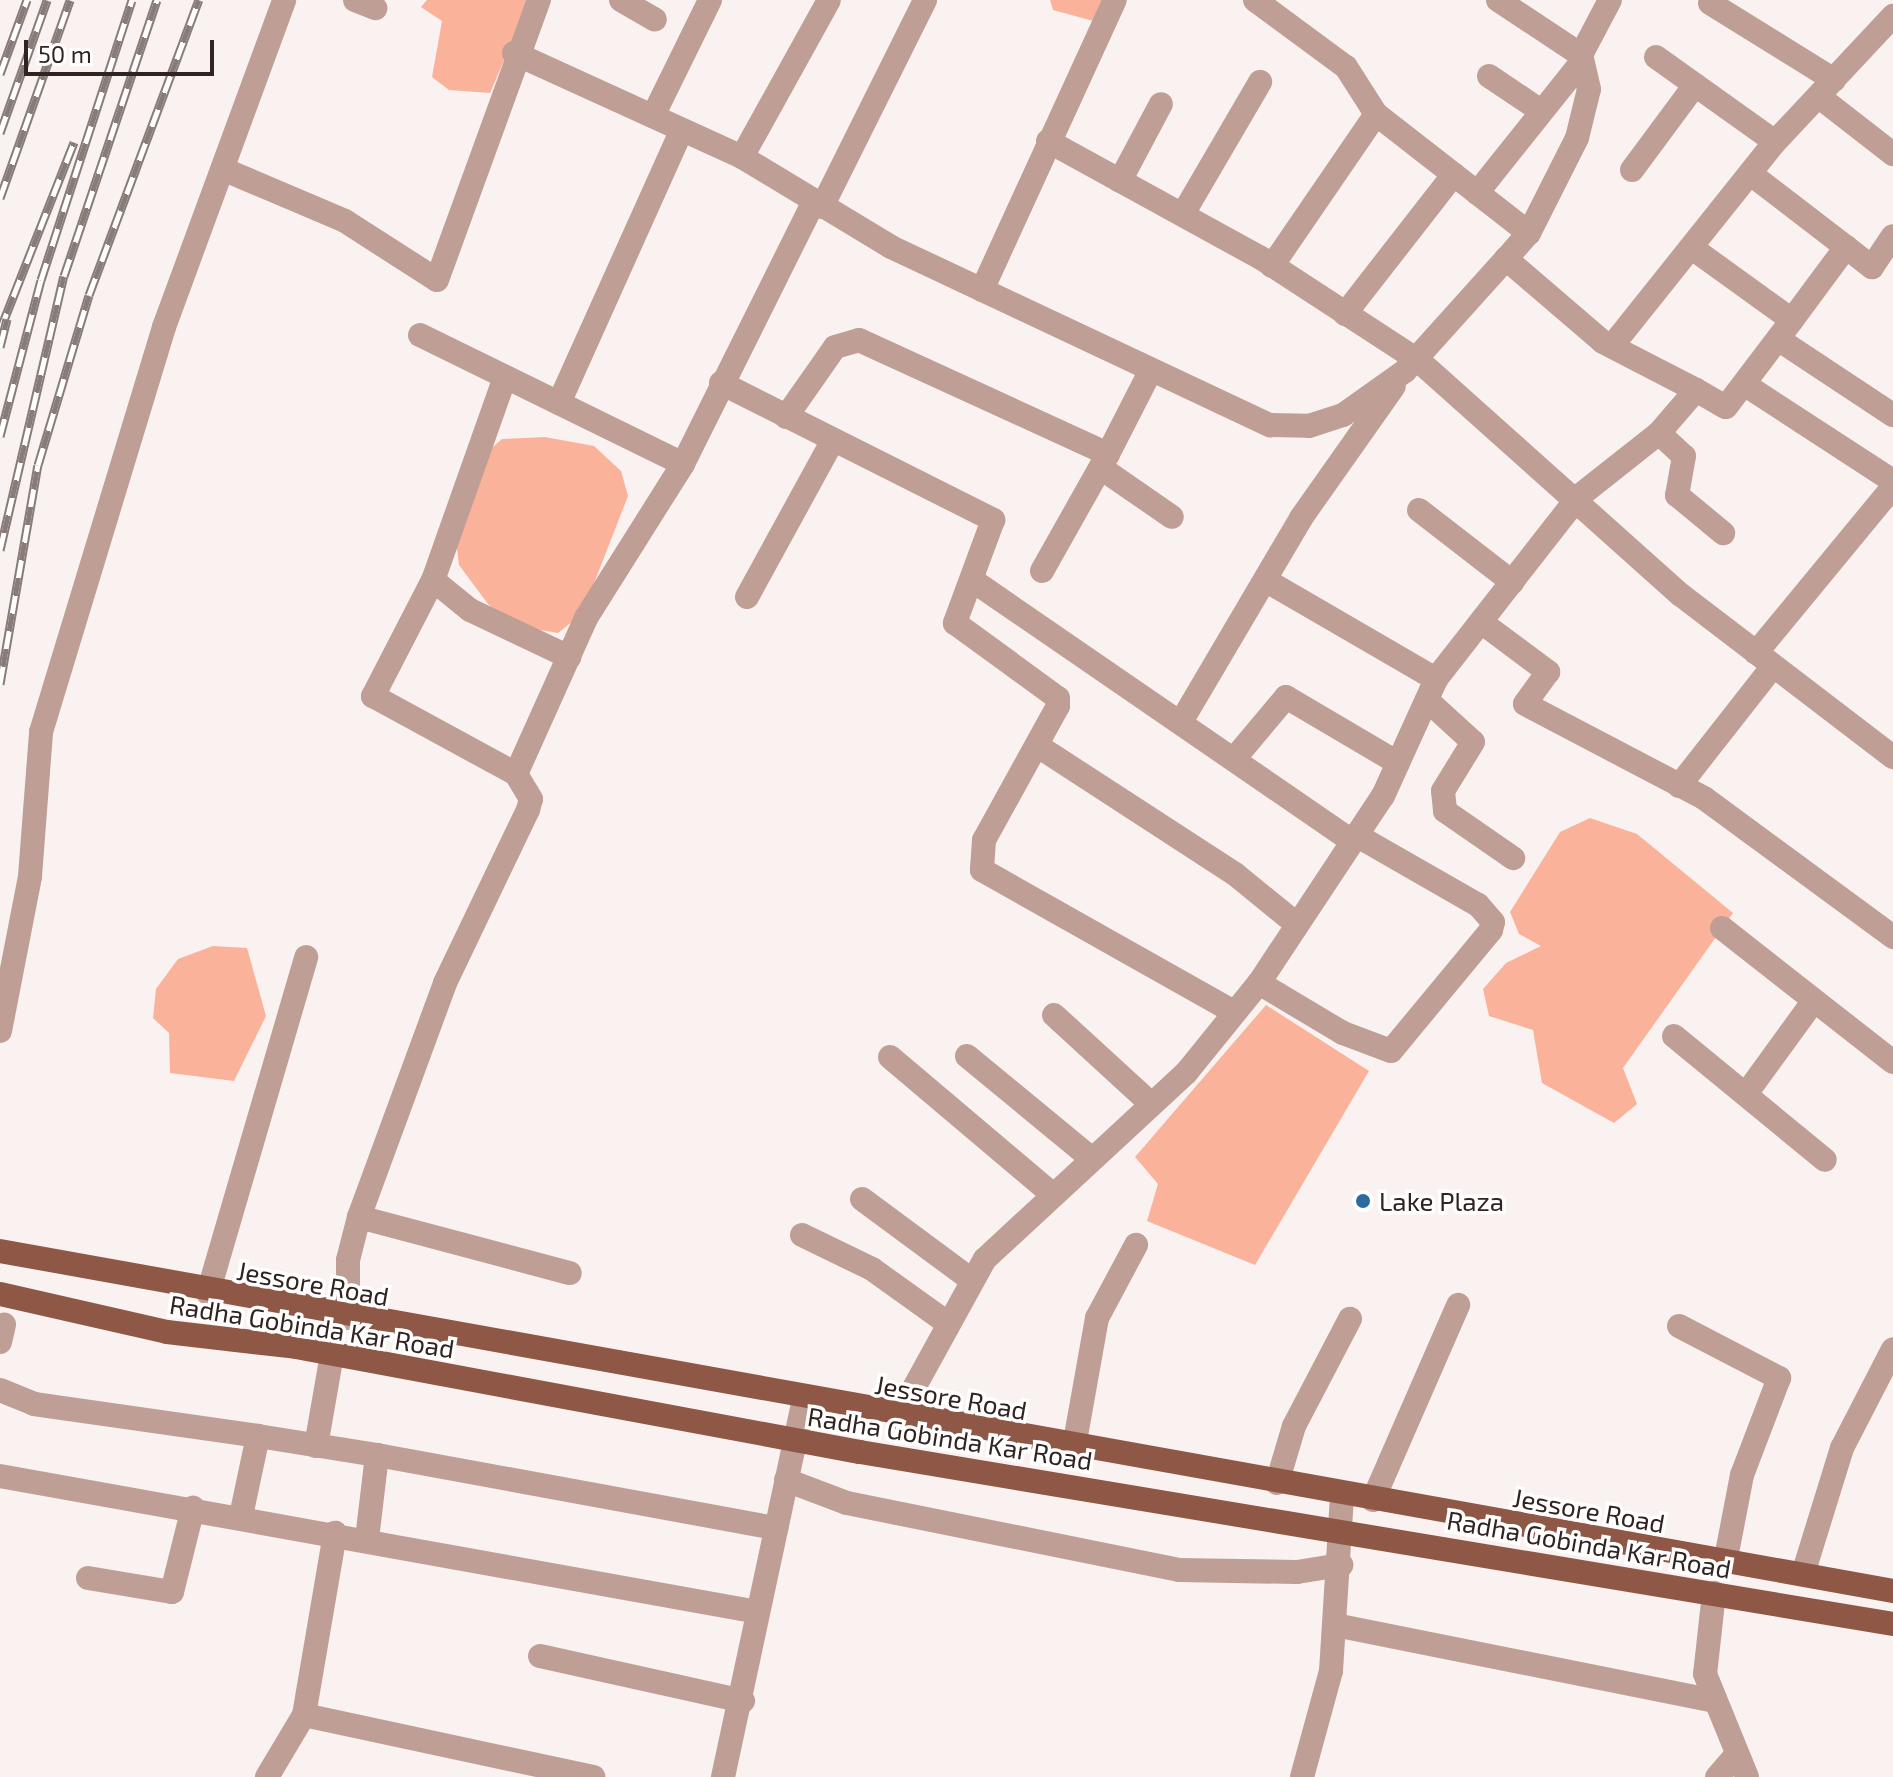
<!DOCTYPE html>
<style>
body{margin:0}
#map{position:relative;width:1893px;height:1777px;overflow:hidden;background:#faf2f0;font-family:"Exo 2",sans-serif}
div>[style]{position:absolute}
.water>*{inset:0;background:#fbb29b}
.minor>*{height:24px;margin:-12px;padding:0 12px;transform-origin:12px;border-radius:12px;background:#bf9f95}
.major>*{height:24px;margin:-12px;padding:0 12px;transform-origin:12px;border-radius:12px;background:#8e5746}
.rail>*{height:9px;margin-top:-4.5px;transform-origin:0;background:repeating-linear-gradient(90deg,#fff 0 18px,#887c79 0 36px);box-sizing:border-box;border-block:2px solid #887c79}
.dots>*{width:22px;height:22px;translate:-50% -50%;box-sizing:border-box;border:4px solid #fff;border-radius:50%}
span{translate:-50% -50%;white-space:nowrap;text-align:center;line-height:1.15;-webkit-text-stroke:7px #fff;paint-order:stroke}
.poi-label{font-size:26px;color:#31231f}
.left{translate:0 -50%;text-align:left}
.street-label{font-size:26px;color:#31231f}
.scale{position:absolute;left:24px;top:40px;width:190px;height:36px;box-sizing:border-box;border:4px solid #31231f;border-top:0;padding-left:10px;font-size:24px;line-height:28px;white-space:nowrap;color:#31231f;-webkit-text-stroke:6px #fff;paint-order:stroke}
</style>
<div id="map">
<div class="water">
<i style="clip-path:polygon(427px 0,530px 0,490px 93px,449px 90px,432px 77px,442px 21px,421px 7px)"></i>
<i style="clip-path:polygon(1050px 0,1106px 0,1097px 22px,1053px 10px)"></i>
<i style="clip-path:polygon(545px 437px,594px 446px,621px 471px,628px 496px,582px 614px,558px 633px,512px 625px,488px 604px,459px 565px,455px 532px,486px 453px,502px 439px)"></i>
<i style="clip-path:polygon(1590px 818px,1637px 834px,1733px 913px,1623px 1068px,1637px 1104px,1614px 1123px,1542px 1083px,1533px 1030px,1489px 1016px,1483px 989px,1506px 963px,1541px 946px,1519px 934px,1510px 912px,1560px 832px)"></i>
<i style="clip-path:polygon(213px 946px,247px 948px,266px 1016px,234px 1081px,170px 1073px,169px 1033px,153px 1018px,156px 989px,178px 959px)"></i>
<i style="clip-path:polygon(1266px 1005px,1369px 1071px,1255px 1265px,1147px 1221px,1158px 1184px,1135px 1157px)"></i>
</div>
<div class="minor">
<i style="left:355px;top:0;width:22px;rotate:22deg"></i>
<i style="left:621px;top:0;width:39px;rotate:30deg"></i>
<i style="left:1255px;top:0;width:113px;rotate:36.4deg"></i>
<i style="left:1346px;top:67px;width:56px;rotate:57.4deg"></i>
<i style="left:1376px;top:114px;width:194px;rotate:37.9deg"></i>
<i style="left:1498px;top:0;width:100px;rotate:33.5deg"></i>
<i style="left:1581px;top:55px;width:62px;rotate:-62.2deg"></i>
<i style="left:1710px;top:3px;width:146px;rotate:31.8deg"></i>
<i style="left:514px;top:53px;width:251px;rotate:24.5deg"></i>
<i style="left:742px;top:157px;width:174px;rotate:31.1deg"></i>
<i style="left:891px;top:247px;width:419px;rotate:25.2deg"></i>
<i style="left:1270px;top:425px;width:39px;rotate:1deg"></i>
<i style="left:1309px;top:426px;width:36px;rotate:-18deg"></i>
<i style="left:1343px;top:415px;width:76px;rotate:-35.4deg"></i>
<i style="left:1405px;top:371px;width:151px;rotate:-48deg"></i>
<i style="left:1656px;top:57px;width:146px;rotate:35.5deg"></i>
<i style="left:1489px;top:76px;width:63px;rotate:33.9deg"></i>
<i style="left:1822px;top:99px;width:90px;rotate:37.8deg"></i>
<i style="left:653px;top:116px;width:129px;rotate:-63.8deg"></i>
<i style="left:1048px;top:141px;width:243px;rotate:28.8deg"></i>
<i style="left:1261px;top:258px;width:189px;rotate:33.1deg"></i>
<i style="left:1419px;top:361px;width:351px;rotate:41.8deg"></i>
<i style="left:1681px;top:595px;width:267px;rotate:37.4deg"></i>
<i style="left:742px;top:157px;width:179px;rotate:-61deg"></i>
<i style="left:225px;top:170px;width:130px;rotate:23deg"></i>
<i style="left:345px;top:221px;width:109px;rotate:32.7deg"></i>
<i style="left:437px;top:280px;width:298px;rotate:-70deg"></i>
<i style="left:1632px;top:170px;width:106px;rotate:-53.5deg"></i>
<i style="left:1752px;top:175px;width:118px;rotate:37.5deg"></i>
<i style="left:1120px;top:181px;width:87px;rotate:-62deg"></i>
<i style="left:1477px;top:193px;width:165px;rotate:-51.4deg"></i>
<i style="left:822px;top:207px;width:231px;rotate:-63.5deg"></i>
<i style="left:1183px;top:214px;width:153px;rotate:-59.7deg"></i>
<i style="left:1692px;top:248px;width:123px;rotate:35.8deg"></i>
<i style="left:1792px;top:320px;width:91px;rotate:-53.5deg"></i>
<i style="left:1846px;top:247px;width:33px;rotate:38deg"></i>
<i style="left:1872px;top:267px;width:37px;rotate:-56deg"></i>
<i style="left:1272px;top:266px;width:184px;rotate:-55.6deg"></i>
<i style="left:982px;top:290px;width:319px;rotate:-65.4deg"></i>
<i style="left:1345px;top:314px;width:177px;rotate:-52.1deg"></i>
<i style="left:420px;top:335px;width:293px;rotate:26.1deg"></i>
<i style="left:1778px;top:339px;width:138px;rotate:33.5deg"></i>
<i style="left:1612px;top:346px;width:261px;rotate:-51.4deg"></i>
<i style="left:1775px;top:142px;width:173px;rotate:-46.9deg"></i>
<i style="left:505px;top:377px;width:215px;rotate:109.5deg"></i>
<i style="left:433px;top:580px;width:131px;rotate:117.3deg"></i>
<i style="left:373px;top:696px;width:163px;rotate:28.6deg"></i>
<i style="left:721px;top:383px;width:305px;rotate:26.7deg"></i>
<i style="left:993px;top:520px;width:110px;rotate:110.3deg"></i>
<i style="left:955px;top:623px;width:127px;rotate:36.1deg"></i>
<i style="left:1058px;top:698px;width:8px;rotate:90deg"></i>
<i style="left:1058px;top:706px;width:153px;rotate:118.9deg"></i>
<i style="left:984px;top:840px;width:30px;rotate:94deg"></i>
<i style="left:982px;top:870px;width:289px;rotate:29.4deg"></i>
<i style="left:1747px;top:386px;width:174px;rotate:33.1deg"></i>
<i style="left:1696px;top:390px;width:34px;rotate:30deg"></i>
<i style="left:1726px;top:407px;width:109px;rotate:-52.8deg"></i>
<i style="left:559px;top:403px;width:297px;rotate:-65.8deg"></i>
<i style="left:786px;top:417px;width:85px;rotate:-55deg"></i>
<i style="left:835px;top:347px;width:25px;rotate:-16deg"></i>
<i style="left:859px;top:340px;width:274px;rotate:24.6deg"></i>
<i style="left:1108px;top:454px;width:94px;rotate:-62.9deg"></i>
<i style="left:1659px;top:433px;width:34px;rotate:43deg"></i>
<i style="left:1684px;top:456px;width:40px;rotate:100deg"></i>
<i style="left:1677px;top:495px;width:60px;rotate:39.6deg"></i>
<i style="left:1101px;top:468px;width:86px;rotate:34.6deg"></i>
<i style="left:1419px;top:510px;width:118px;rotate:37.7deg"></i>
<i style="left:1042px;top:571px;width:134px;rotate:-60.6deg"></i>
<i style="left:433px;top:580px;width:48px;rotate:39deg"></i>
<i style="left:470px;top:610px;width:110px;rotate:25.4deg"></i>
<i style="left:972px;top:580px;width:461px;rotate:34.5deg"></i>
<i style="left:1265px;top:580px;width:198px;rotate:30.1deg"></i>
<i style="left:747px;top:597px;width:179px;rotate:-61.3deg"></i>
<i style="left:1481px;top:622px;width:84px;rotate:36.7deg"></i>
<i style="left:1548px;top:672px;width:39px;rotate:126deg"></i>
<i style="left:1525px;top:704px;width:202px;rotate:27.7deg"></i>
<i style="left:1704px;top:798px;width:235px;rotate:36.3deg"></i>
<i style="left:1756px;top:653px;width:215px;rotate:-50.5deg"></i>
<i style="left:1427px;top:700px;width:62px;rotate:42.4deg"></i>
<i style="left:1473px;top:742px;width:57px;rotate:121.5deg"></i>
<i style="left:1443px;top:791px;width:20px;rotate:84deg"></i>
<i style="left:1445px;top:811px;width:83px;rotate:34.7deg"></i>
<i style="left:1181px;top:722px;width:237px;rotate:-59.5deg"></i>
<i style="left:1301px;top:518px;width:161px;rotate:-54.8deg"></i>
<i style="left:1041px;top:748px;width:231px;rotate:33deg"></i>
<i style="left:1235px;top:874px;width:77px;rotate:39.2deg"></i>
<i style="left:1234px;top:759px;width:81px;rotate:-50deg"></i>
<i style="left:1286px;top:697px;width:130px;rotate:30.5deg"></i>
<i style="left:1679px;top:786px;width:152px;rotate:-51.9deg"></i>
<i style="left:1722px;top:928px;width:217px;rotate:38.1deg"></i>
<i style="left:1259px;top:983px;width:98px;rotate:30.8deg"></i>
<i style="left:1343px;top:1033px;width:51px;rotate:20.6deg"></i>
<i style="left:1391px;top:1051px;width:157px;rotate:-50.4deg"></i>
<i style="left:1491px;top:930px;width:8px;rotate:-76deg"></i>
<i style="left:1493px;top:922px;width:23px;rotate:-131deg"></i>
<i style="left:1478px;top:905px;width:141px;rotate:-150.2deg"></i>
<i style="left:1054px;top:1015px;width:132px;rotate:42.5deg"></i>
<i style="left:0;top:1031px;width:158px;rotate:-79deg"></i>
<i style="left:30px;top:876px;width:144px;rotate:-85.6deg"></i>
<i style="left:41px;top:732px;width:423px;rotate:-73.1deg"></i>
<i style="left:164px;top:327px;width:348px;rotate:-69.8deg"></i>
<i style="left:1674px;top:1036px;width:195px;rotate:39.4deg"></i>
<i style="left:967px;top:1056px;width:162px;rotate:39.5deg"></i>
<i style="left:890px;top:1057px;width:212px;rotate:40.2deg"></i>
<i style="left:1746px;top:1094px;width:112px;rotate:-54deg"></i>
<i style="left:862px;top:1199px;width:134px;rotate:36.5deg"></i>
<i style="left:359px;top:1217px;width:218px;rotate:14.9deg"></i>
<i style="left:802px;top:1235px;width:78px;rotate:25.9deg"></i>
<i style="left:872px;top:1269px;width:91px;rotate:35.6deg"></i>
<i style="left:208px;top:1293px;width:350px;rotate:-73.7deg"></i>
<i style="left:348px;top:1318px;width:58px;rotate:-90deg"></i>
<i style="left:348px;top:1260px;width:44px;rotate:-75.7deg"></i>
<i style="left:359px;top:1217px;width:249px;rotate:-69.8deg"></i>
<i style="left:445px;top:983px;width:192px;rotate:-64.4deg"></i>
<i style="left:528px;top:810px;width:11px;rotate:-75deg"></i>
<i style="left:531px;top:799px;width:29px;rotate:-121deg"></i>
<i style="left:516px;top:774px;width:171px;rotate:-65.8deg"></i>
<i style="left:586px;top:618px;width:182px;rotate:-57.8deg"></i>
<i style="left:683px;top:464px;width:294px;rotate:-63.5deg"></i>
<i style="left:1679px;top:1326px;width:113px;rotate:27.5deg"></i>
<i style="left:1779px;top:1378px;width:104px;rotate:110.9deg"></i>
<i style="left:1742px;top:1475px;width:90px;rotate:100.9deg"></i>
<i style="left:0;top:1342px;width:18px;rotate:-77deg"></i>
<i style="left:0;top:1390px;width:37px;rotate:22deg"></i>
<i style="left:34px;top:1404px;width:226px;rotate:8.1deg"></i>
<i style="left:898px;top:1417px;width:180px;rotate:-61.2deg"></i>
<i style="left:985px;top:1259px;width:274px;rotate:-42.8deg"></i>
<i style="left:1186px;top:1073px;width:116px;rotate:-51deg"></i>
<i style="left:1259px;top:983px;width:224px;rotate:-56.5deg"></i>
<i style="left:1383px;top:796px;width:128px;rotate:-65.6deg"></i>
<i style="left:1436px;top:679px;width:231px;rotate:-52deg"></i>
<i style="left:1578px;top:497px;width:103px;rotate:-38.3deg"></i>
<i style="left:1659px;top:433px;width:57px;rotate:-49.3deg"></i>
<i style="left:1696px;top:390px;width:105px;rotate:-152.7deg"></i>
<i style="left:1603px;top:342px;width:128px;rotate:-139.4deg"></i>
<i style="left:1506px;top:259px;width:35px;rotate:-49deg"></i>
<i style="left:1529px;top:233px;width:106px;rotate:-63.2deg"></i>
<i style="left:1577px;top:138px;width:50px;rotate:-76.2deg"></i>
<i style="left:1589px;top:89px;width:35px;rotate:-103deg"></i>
<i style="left:316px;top:1446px;width:93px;rotate:-80.1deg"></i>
<i style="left:1074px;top:1447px;width:131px;rotate:-79.9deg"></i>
<i style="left:1097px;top:1318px;width:83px;rotate:-61.9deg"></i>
<i style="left:377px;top:1455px;width:406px;rotate:10.4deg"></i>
<i style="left:0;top:1476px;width:770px;rotate:10.17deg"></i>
<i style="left:786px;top:1480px;width:65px;rotate:20.7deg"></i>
<i style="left:847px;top:1503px;width:339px;rotate:11.4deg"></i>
<i style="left:1179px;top:1570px;width:118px;rotate:1deg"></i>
<i style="left:1297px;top:1572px;width:45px;rotate:-9deg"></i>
<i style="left:1277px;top:1483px;width:59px;rotate:-73.4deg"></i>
<i style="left:1294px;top:1426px;width:121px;rotate:-62.4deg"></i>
<i style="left:1373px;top:1500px;width:213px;rotate:-66.4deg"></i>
<i style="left:241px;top:1516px;width:82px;rotate:-78deg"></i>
<i style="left:258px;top:1436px;width:121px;rotate:9.1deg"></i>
<i style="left:377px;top:1455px;width:85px;rotate:96.8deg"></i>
<i style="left:1803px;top:1574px;width:132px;rotate:-72.8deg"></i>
<i style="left:1842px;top:1448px;width:111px;rotate:-62.7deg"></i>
<i style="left:88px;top:1578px;width:85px;rotate:9.5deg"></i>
<i style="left:172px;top:1592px;width:87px;rotate:-76deg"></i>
<i style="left:1714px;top:1593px;width:81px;rotate:96.3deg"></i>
<i style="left:1705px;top:1674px;width:111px;rotate:67.8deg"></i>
<i style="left:1335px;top:1625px;width:381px;rotate:11.3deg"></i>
<i style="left:540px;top:1656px;width:208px;rotate:12.5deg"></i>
<i style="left:304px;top:1715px;width:296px;rotate:12.1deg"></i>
<i style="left:267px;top:1777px;width:72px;rotate:-59.2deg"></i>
<i style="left:304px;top:1715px;width:185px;rotate:-80.3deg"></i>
<i style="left:723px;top:1777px;width:388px;rotate:-77.9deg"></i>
<i style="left:1302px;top:1777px;width:110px;rotate:-74.7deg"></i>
<i style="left:1331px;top:1671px;width:177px;rotate:-86.4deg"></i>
<i style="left:1717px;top:1777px;width:28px;rotate:-49deg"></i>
</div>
<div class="major">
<i style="left:0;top:1251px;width:1923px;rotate:10.18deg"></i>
<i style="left:0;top:1294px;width:171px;rotate:12.8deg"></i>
<i style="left:167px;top:1332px;width:130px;rotate:6.6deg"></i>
<i style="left:296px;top:1347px;width:574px;rotate:10.55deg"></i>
<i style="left:860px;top:1452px;width:1047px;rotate:9.45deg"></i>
</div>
<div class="rail">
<i style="left:0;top:74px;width:79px;rotate:-70deg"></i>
<i style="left:0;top:133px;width:141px;rotate:-70.5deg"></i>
<i style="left:0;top:198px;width:210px;rotate:-70.5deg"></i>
<i style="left:0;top:330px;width:202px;rotate:-68.5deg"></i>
<i style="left:0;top:347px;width:29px;rotate:-76deg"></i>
<i style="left:0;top:436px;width:161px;rotate:-75.3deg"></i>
<i style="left:41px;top:280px;width:294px;rotate:-72deg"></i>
<i style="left:0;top:550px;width:281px;rotate:-76.9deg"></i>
<i style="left:64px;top:276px;width:291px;rotate:-71.4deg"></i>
<i style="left:0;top:684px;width:222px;rotate:-80.2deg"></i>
<i style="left:38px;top:465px;width:177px;rotate:-73.3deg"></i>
<i style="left:89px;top:295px;width:315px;rotate:-69.6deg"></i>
</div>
<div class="dots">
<i style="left:1363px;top:1201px;background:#2c6ba2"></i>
</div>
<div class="poi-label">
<span class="left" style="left:1379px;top:1201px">Lake Plaza</span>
</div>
<div class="street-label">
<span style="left:313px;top:1283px;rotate:10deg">Jessore Road</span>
<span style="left:312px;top:1326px;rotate:9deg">Radha Gobinda Kar Road</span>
<span style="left:951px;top:1397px;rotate:10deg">Jessore Road</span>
<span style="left:950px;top:1438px;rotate:9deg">Radha Gobinda Kar Road</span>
<span style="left:1589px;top:1510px;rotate:10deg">Jessore Road</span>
<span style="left:1589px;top:1544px;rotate:10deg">Radha Gobinda Kar Road</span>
</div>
<div class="scale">50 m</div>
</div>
